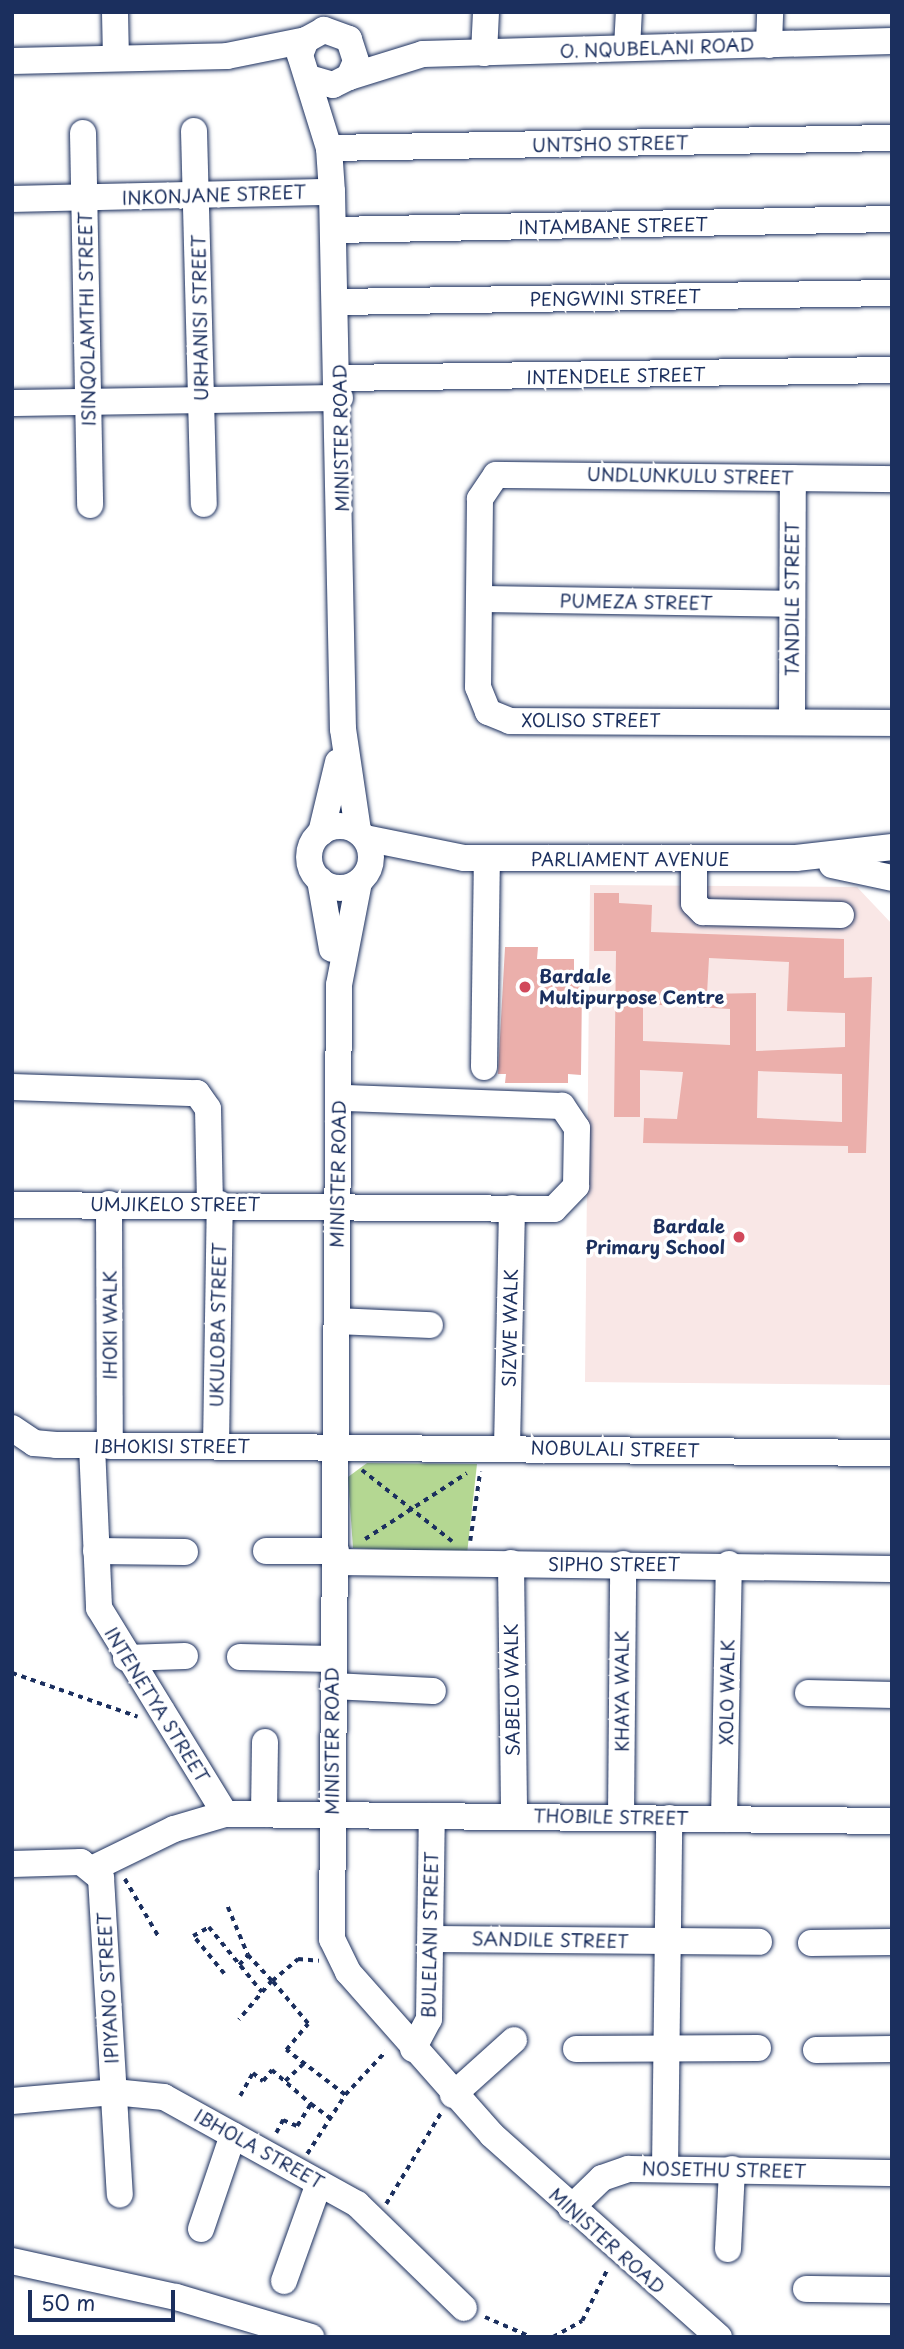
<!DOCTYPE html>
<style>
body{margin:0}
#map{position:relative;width:904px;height:2349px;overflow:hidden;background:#fff;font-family:"Playpen Sans",sans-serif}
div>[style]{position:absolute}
.built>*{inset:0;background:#f9e7e6}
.green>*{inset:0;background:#b4d792}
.building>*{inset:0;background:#ebafab}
.path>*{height:3.5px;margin-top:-1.75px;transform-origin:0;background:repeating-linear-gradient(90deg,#1b2f5e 0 5px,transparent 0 10px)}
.roads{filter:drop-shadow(0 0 2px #1b2f5e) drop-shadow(0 0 2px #1b2f5e)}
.minor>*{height:26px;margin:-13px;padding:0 13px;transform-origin:13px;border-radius:13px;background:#fff}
.minor>.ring{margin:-13px;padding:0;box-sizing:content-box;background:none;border:26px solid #fff;border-radius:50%}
.dots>*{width:19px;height:19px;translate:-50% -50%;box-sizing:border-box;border:4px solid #fff;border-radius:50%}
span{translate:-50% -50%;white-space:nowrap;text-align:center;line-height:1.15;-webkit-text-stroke:7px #fff;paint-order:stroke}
.street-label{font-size:18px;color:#1b2f5e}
.poi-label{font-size:18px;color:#1b2f5e;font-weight:700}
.left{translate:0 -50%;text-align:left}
.right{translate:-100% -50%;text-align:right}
.frame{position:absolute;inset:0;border:14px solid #1b2f5e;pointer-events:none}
.scale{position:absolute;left:28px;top:2290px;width:147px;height:32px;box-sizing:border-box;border:4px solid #1b2f5e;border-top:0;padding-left:9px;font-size:21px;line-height:24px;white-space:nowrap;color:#1b2f5e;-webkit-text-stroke:5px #fff;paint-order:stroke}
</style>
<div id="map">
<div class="built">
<i style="clip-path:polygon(590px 885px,857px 887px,892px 924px,892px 1385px,585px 1382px)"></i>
</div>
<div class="green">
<i style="clip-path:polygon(367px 1463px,477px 1464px,467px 1554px,353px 1548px,348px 1477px)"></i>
</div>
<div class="building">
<i style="clip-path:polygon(evenodd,594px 893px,619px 893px,619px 903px,652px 905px,651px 932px,844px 939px,844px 978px,872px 977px,866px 1153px,848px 1153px,848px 1146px,643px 1143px,644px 1118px,677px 1119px,683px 1072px,640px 1070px,640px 1117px,614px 1117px,616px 951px,594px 951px,594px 893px,709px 958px,789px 962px,787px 1011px,845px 1013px,845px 1047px,756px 1051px,756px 993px,707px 994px,709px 958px,594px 893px,643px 1004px,730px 1009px,730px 1045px,643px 1041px,643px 1004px,594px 893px,758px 1071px,842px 1074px,842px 1122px,757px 1118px,758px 1071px)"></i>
<i style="clip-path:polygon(505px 947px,538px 947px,537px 959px,574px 959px,574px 986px,582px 986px,581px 1075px,568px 1074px,568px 1083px,505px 1083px,506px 1074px,498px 1074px)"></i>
</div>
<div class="path">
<i style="left:362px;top:1470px;width:115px;rotate:38.3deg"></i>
<i style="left:365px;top:1539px;width:121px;rotate:-32.9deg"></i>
<i style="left:470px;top:1541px;width:70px;rotate:-81.8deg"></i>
<i style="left:12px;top:1673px;width:133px;rotate:19.2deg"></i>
<i style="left:125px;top:1879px;width:69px;rotate:59.7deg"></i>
<i style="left:228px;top:1907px;width:52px;rotate:67.4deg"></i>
<i style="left:248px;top:1955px;width:35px;rotate:47deg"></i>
<i style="left:272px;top:1981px;width:51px;rotate:130.2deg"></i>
<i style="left:239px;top:1965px;width:13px;rotate:-48deg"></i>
<i style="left:224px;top:1974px;width:49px;rotate:-129.2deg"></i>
<i style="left:193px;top:1936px;width:18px;rotate:-29deg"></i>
<i style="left:209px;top:1927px;width:84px;rotate:50.8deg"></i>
<i style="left:285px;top:2081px;width:25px;rotate:-43deg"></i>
<i style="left:345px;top:2095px;width:60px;rotate:-47deg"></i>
<i style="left:240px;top:2096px;width:26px;rotate:-61deg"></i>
<i style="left:253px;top:2073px;width:13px;rotate:39deg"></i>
<i style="left:263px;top:2081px;width:14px;rotate:-51deg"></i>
<i style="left:272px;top:2070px;width:52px;rotate:41.1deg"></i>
<i style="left:276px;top:2133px;width:15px;rotate:-62deg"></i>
<i style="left:283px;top:2120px;width:15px;rotate:23deg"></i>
<i style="left:297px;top:2126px;width:26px;rotate:-58deg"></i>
<i style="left:311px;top:2104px;width:24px;rotate:36deg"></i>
<i style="left:307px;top:2154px;width:70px;rotate:-57.2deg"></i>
<i style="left:345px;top:2095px;width:74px;rotate:-142.7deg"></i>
<i style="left:286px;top:2050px;width:34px;rotate:-50deg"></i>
<i style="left:308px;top:2024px;width:56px;rotate:-129.9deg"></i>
<i style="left:272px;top:1981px;width:34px;rotate:-40deg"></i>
<i style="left:298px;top:1959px;width:21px;rotate:5deg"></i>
<i style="left:386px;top:2204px;width:109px;rotate:-58.9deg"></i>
<i style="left:485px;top:2317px;width:50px;rotate:23.5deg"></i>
<i style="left:553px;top:2337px;width:33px;rotate:-29deg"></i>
<i style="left:582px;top:2321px;width:59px;rotate:-63.9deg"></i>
</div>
<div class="roads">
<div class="minor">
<i style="left:115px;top:12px;width:46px;rotate:88.8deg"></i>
<i style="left:769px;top:45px;width:33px;rotate:-88deg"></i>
<i style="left:627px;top:48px;width:36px;rotate:-87deg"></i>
<i style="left:484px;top:53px;width:41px;rotate:-87.2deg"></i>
<i style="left:12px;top:61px;width:215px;rotate:-1.3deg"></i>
<i style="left:227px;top:56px;width:81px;rotate:-11.4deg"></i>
<i style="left:349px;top:77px;width:77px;rotate:-17.3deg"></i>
<i style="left:423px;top:54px;width:469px;rotate:-1.6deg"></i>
<i style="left:309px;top:78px;width:25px;rotate:16deg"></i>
<i style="left:333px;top:85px;width:18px;rotate:-27deg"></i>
<i style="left:349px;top:77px;width:17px;rotate:-66deg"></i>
<i style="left:356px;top:61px;width:23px;rotate:-108deg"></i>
<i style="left:349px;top:39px;width:27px;rotate:-160deg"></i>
<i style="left:324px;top:30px;width:21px;rotate:151deg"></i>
<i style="left:306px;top:40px;width:16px;rotate:112deg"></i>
<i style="left:300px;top:55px;width:97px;rotate:72.7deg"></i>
<i style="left:329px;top:148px;width:44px;rotate:86.1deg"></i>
<i style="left:332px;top:192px;width:537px;rotate:88.83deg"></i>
<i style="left:343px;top:729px;width:103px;rotate:81.6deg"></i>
<i style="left:194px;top:131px;width:373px;rotate:88.5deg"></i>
<i style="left:83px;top:133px;width:372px;rotate:88.9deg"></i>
<i style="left:329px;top:148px;width:563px;rotate:-1.02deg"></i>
<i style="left:12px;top:199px;width:320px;rotate:-1.3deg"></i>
<i style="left:334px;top:230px;width:558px;rotate:-1.13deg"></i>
<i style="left:338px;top:302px;width:554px;rotate:-0.93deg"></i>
<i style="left:340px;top:378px;width:552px;rotate:-0.83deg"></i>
<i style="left:12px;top:403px;width:328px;rotate:-0.9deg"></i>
<i style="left:892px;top:479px;width:396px;rotate:-179.4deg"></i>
<i style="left:496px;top:475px;width:29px;rotate:124deg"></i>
<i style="left:480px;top:499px;width:188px;rotate:90.6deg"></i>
<i style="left:478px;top:687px;width:27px;rotate:68deg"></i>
<i style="left:488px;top:712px;width:24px;rotate:22deg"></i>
<i style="left:510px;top:721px;width:382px;rotate:0.3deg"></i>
<i style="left:480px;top:599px;width:311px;rotate:0.9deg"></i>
<i style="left:792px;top:719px;width:241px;rotate:-89.8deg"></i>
<i class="ring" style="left:309px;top:826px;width:36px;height:36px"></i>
<i style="left:321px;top:833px;width:73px;rotate:-76.5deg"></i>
<i style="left:365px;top:838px;width:101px;rotate:11.4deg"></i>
<i style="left:464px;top:858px;width:332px"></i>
<i style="left:796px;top:858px;width:97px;rotate:-6.5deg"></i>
<i style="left:694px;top:860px;width:43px;rotate:90deg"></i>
<i style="left:694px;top:903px;width:13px;rotate:45deg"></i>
<i style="left:703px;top:912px;width:138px;rotate:1.2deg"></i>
<i style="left:832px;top:865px;width:61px;rotate:12.2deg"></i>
<i style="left:320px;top:880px;width:70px;rotate:80.1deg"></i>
<i style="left:359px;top:882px;width:105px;rotate:101deg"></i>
<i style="left:339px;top:985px;width:954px;rotate:90.42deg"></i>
<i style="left:332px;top:1939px;width:37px;rotate:64deg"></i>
<i style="left:348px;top:1972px;width:217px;rotate:48.5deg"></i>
<i style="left:492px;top:2135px;width:304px;rotate:41.7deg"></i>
<i style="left:484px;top:1067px;width:208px;rotate:-89.2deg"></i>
<i style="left:12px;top:1087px;width:185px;rotate:1.9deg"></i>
<i style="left:197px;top:1093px;width:19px;rotate:55deg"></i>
<i style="left:208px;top:1109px;width:95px;rotate:88.8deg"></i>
<i style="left:109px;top:1204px;width:242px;rotate:89.8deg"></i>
<i style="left:12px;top:1205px;width:542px;rotate:0.42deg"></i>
<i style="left:554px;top:1209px;width:32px;rotate:-46deg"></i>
<i style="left:576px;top:1186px;width:58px;rotate:-89deg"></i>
<i style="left:577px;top:1128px;width:27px;rotate:-124deg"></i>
<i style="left:562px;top:1106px;width:223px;rotate:-177.9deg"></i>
<i style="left:337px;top:1321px;width:93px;rotate:2.5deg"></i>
<i style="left:12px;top:1428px;width:27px;rotate:34deg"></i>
<i style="left:34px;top:1443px;width:22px;rotate:5deg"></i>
<i style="left:56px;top:1445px;width:836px;rotate:0.55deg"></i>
<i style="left:92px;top:1446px;width:162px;rotate:87.5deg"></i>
<i style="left:99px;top:1608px;width:241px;rotate:58.5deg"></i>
<i style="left:225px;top:1814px;width:667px;rotate:0.6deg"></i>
<i style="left:216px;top:1446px;width:242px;rotate:-89.1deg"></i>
<i style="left:507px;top:1447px;width:239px;rotate:-88.8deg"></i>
<i style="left:96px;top:1551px;width:89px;rotate:0.6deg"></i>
<i style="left:266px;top:1551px;width:70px"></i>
<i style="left:337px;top:1562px;width:555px;rotate:0.72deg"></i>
<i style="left:511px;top:1563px;width:253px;rotate:89.3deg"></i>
<i style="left:240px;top:1657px;width:92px;rotate:1.2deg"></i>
<i style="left:126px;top:1658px;width:59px;rotate:-1.9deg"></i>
<i style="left:333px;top:1686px;width:100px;rotate:2.9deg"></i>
<i style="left:808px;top:1693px;width:84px;rotate:1.4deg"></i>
<i style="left:264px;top:1814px;width:72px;rotate:-89.2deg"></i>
<i style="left:621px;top:1817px;width:253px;rotate:-89.5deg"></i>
<i style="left:724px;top:1819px;width:255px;rotate:-88.9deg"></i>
<i style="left:12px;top:1864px;width:69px;rotate:-1.7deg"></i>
<i style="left:81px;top:1862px;width:26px;rotate:39deg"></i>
<i style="left:101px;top:1878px;width:317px;rotate:86.6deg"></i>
<i style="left:94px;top:1868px;width:89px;rotate:-26deg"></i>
<i style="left:174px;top:1829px;width:53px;rotate:-16.4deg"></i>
<i style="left:432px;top:1939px;width:327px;rotate:0.5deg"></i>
<i style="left:811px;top:1943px;width:81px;rotate:-0.7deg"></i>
<i style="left:413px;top:2049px;width:34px;rotate:-62deg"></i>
<i style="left:429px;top:2019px;width:203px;rotate:-89.2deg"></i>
<i style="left:576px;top:2049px;width:182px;rotate:-0.3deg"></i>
<i style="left:816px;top:2050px;width:76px;rotate:-0.8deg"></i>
<i style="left:453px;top:2095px;width:82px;rotate:-42deg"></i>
<i style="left:12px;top:2101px;width:102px;rotate:-5deg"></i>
<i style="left:114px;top:2092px;width:50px;rotate:5.7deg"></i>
<i style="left:164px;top:2097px;width:221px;rotate:29deg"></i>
<i style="left:357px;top:2204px;width:149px;rotate:44.2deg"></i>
<i style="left:665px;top:2169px;width:351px;rotate:-89.3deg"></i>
<i style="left:571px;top:2208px;width:43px;rotate:-44.1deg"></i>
<i style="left:602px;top:2178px;width:28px;rotate:-19deg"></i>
<i style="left:628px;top:2169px;width:264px;rotate:0.9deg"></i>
<i style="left:201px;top:2229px;width:99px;rotate:-71.2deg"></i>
<i style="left:728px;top:2249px;width:80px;rotate:-87.1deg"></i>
<i style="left:12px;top:2261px;width:168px;rotate:12.4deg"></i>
<i style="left:176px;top:2297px;width:141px;rotate:16.5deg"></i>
<i style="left:284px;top:2281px;width:104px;rotate:-70.3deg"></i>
<i style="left:806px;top:2289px;width:86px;rotate:0.7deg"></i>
</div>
</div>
<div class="dots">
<i style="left:525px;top:987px;background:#d1495b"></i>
<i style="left:739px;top:1237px;background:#d1495b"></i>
</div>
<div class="street-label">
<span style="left:657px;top:48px;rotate:-2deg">O. NQUBELANI ROAD</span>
<span style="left:610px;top:144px;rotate:-1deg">UNTSHO STREET</span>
<span style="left:214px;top:195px;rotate:-2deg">INKONJANE STREET</span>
<span style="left:613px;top:226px;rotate:-1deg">INTAMBANE STREET</span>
<span style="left:615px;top:298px;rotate:-1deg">PENGWINI STREET</span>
<span style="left:200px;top:318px;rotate:-91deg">URHANISI STREET</span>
<span style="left:87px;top:319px;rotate:-91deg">ISINQOLAMTHI STREET</span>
<span style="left:616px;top:376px;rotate:-1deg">INTENDELE STREET</span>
<span style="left:341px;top:438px;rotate:-91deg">MINISTER ROAD</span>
<span style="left:690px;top:476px;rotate:1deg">UNDLUNKULU STREET</span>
<span style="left:792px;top:599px;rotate:-90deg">TANDILE STREET</span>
<span style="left:636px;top:602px;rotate:1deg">PUMEZA STREET</span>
<span style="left:591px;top:720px">XOLISO STREET</span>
<span style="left:630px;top:859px">PARLIAMENT AVENUE</span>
<span style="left:338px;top:1174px;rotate:-89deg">MINISTER ROAD</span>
<span style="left:175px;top:1204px">UMJIKELO STREET</span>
<span style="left:110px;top:1325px;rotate:-90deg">IHOKI WALK</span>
<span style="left:218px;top:1325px;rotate:-89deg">UKULOBA STREET</span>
<span style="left:510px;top:1328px;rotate:-89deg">SIZWE WALK</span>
<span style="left:172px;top:1446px">IBHOKISI STREET</span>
<span style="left:615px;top:1449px;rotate:1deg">NOBULALI STREET</span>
<span style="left:614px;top:1564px">SIPHO STREET</span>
<span style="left:512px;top:1690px;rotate:-91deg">SABELO WALK</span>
<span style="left:622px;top:1691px;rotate:-90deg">KHAYA WALK</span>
<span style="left:727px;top:1692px;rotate:-89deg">XOLO WALK</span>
<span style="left:157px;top:1705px;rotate:58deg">INTENETYA STREET</span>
<span style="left:332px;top:1741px;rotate:-90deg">MINISTER ROAD</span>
<span style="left:611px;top:1817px;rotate:1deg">THOBILE STREET</span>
<span style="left:430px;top:1935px;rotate:-89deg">BULELANI STREET</span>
<span style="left:550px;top:1940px;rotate:1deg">SANDILE STREET</span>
<span style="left:108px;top:1988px;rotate:-93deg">IPIYANO STREET</span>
<span style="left:259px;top:2149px;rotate:29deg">IBHOLA STREET</span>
<span style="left:724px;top:2170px;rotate:1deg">NOSETHU STREET</span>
<span style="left:607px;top:2241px;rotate:42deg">MINISTER ROAD</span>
</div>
<div class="poi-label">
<span class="left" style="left:539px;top:987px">Bardale<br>Multipurpose Centre</span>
<span class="right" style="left:725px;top:1237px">Bardale<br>Primary School</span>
</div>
<div class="frame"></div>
<div class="scale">50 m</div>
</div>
